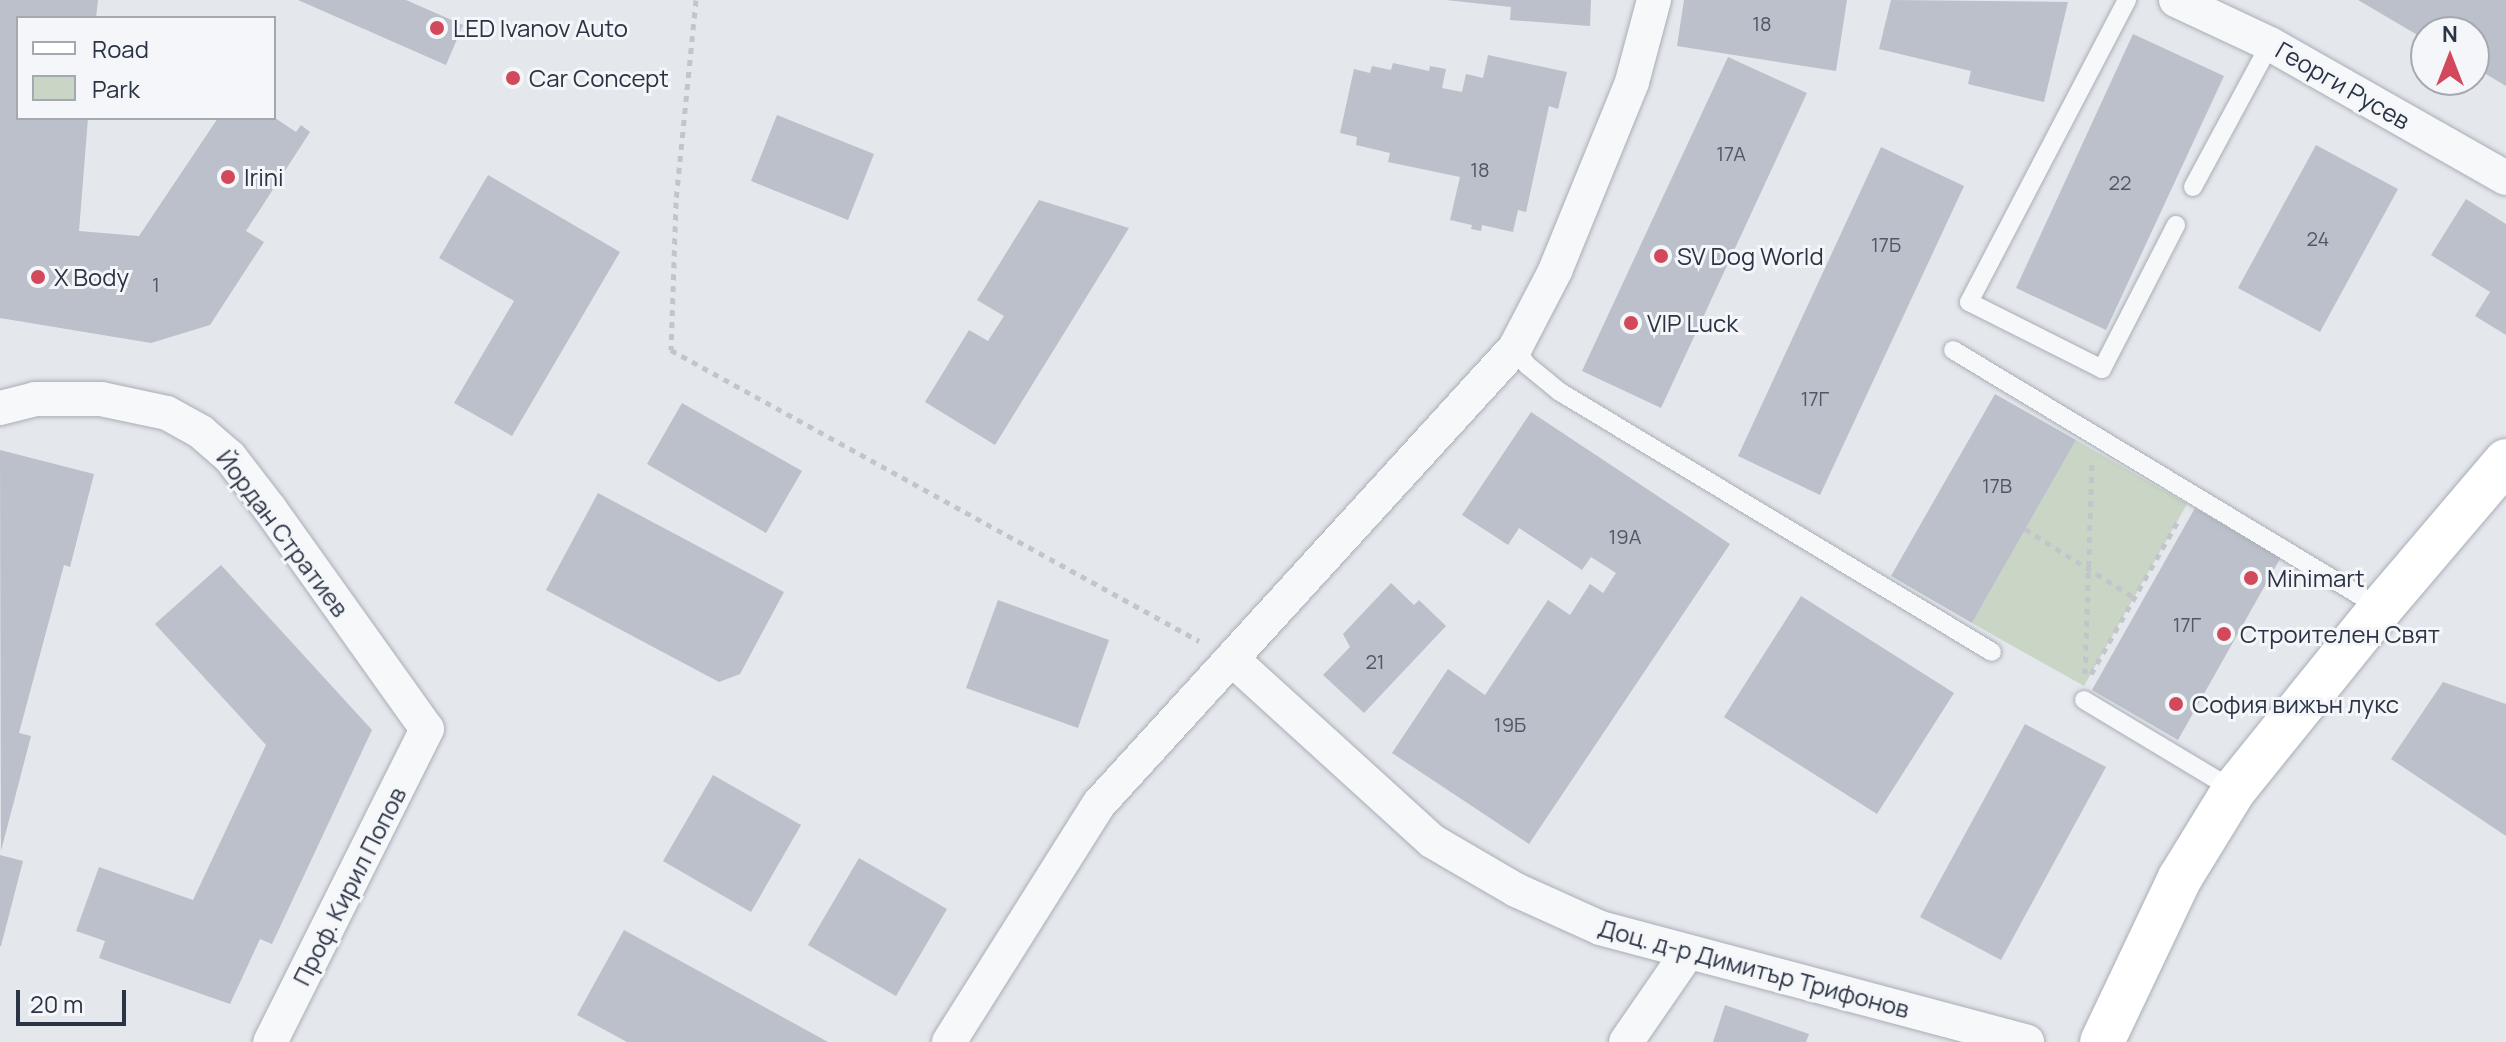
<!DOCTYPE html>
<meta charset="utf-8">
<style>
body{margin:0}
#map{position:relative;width:2506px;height:1042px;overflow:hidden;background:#e4e7ec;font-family:Manrope,sans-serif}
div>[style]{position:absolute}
.green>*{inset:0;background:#c9d6c5}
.building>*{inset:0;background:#bbc0ca}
.path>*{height:5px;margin-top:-2.5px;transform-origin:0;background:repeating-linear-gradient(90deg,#c2c5cb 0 6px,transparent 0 12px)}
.roads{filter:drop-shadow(0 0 2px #a9aeb7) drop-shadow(0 0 2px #a9aeb7)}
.lane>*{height:18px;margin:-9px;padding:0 9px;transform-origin:9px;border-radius:9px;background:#f7f8fa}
.street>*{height:34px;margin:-17px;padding:0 17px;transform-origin:17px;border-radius:17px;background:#f7f8fa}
.secondary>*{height:44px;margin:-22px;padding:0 22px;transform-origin:22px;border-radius:22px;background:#fff}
.dots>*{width:22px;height:22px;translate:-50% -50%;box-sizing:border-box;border:4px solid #f4f6f9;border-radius:50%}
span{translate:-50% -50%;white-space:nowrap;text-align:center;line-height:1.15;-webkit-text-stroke:6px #f4f6f9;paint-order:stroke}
.number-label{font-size:20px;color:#4f5766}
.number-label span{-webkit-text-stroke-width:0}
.poi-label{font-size:24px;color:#2b3445}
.left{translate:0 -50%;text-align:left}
.street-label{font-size:24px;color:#2b3445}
.legend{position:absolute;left:16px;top:16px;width:260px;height:104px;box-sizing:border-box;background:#f4f6f9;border:2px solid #a4a8b1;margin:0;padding:10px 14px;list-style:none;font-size:24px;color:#2b3445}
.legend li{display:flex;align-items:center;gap:16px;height:40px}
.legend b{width:40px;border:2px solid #a4a8b1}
.north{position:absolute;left:2410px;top:16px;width:80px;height:80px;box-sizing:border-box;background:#f4f6f9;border:2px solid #a4a8b1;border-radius:50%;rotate:0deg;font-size:22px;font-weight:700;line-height:32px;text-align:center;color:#2b3445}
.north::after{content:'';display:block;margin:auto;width:28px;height:36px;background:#d1495b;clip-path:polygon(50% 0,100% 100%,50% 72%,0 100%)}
.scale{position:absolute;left:16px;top:990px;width:110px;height:36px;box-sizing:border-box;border:4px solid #2b3445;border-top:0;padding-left:10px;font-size:24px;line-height:28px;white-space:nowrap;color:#2b3445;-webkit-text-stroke:6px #f4f6f9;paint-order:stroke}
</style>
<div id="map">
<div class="green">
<i style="clip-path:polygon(2076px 440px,2187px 504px,2084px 686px,1972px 623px)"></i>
</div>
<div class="building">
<i style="clip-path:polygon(0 0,98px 0,96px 18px,18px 18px,18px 118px,88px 118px,79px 231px,139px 236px,218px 118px,275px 118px,296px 132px,301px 125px,310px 132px,246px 231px,264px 242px,210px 325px,151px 343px,0 318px)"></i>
<i style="clip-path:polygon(298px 0,406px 0,463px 25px,446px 65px)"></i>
<i style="clip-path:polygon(1446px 0,1591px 0,1590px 26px,1510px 20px,1511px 7px)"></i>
<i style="clip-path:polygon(1684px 0,1847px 0,1836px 71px,1677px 46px)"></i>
<i style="clip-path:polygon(1891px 0,2068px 2px,2044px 102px,1968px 84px,1971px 71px,1879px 49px)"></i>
<i style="clip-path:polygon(2358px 0,2506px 0,2506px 86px,2474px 67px,2474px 32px,2426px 32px,2426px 40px)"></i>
<i style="clip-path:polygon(2133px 34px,2224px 76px,2106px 330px,2016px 288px)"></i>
<i style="clip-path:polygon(1488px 55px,1567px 72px,1558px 109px,1549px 106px,1526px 212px,1518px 210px,1513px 232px,1482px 225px,1481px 231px,1471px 229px,1472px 225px,1450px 220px,1460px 177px,1388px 162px,1390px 153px,1356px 145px,1357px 137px,1340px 133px,1354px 69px,1370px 73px,1372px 66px,1391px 70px,1393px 63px,1429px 71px,1430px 66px,1446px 69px,1442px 88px,1462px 92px,1466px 74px,1483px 78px)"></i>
<i style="clip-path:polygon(1728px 57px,1807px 93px,1661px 408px,1582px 371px)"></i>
<i style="clip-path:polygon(777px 115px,874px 154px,848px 220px,751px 181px)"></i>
<i style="clip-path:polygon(2316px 145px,2398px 189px,2320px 332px,2238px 288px)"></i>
<i style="clip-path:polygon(1881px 147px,1964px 186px,1820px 495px,1738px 456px)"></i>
<i style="clip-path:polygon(488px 175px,620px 252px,512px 436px,454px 403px,514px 301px,439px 258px)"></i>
<i style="clip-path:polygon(2466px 199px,2506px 224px,2506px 335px,2475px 316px,2490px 292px,2431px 255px)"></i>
<i style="clip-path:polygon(1039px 200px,1129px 228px,995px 445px,925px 402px,969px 330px,988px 341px,1004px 316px,977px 300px)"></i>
<i style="clip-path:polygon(1995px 394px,2076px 440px,1972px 623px,1891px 576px)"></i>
<i style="clip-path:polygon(682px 403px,802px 471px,766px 533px,647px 464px)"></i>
<i style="clip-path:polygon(1531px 412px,1730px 544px,1529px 844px,1392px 753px,1448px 669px,1485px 695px,1548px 600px,1570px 615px,1590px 584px,1603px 593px,1616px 573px,1591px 557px,1582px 570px,1519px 528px,1508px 545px,1462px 515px)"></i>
<i style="clip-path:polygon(0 450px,94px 474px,70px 567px,64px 565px,19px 733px,31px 736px,1px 851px)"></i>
<i style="clip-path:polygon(598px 493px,784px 592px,740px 674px,719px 682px,546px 590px)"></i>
<i style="clip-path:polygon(2195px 508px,2281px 557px,2178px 740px,2092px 690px)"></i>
<i style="clip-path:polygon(221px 565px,372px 730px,272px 944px,260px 939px,230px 1004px,99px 958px,105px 941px,76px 931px,99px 867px,193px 900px,266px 745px,155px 624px)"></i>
<i style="clip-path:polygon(1391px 583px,1414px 605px,1419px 600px,1446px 626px,1364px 713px,1323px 675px,1350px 647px,1343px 634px)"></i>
<i style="clip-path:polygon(1801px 596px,1954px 693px,1877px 814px,1724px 717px)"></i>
<i style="clip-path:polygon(998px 600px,1109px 640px,1078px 728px,966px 688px)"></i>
<i style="clip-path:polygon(2443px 682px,2506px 704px,2506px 836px,2391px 759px)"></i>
<i style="clip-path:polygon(2025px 724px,2106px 767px,2001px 960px,1920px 917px)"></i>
<i style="clip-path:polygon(713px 775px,801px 825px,751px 912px,663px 861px)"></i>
<i style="clip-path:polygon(0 855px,23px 861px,1px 946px,0 946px)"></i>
<i style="clip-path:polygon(859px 858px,947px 909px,896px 996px,808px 945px)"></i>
<i style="clip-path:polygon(624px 930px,828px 1042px,627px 1042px,577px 1015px)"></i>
<i style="clip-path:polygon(1725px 1005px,1809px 1034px,1806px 1042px,1713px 1042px)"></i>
</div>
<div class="path">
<i style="left:696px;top:0;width:203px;rotate:95.7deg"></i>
<i style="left:676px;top:202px;width:148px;rotate:91.9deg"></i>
<i style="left:671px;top:350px;width:603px;rotate:28.86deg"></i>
<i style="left:2025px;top:529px;width:130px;rotate:32.1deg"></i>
<i style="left:2085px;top:674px;width:210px;rotate:-88.1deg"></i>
<i style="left:2091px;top:674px;width:178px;rotate:-60.4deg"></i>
</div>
<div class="roads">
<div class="lane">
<i style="left:2127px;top:0;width:341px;rotate:117.6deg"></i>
<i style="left:1969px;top:302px;width:149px;rotate:26.7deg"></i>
<i style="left:2102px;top:369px;width:162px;rotate:-62.8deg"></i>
<i style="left:2193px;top:187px;width:162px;rotate:-61.7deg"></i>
<i style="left:1515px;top:348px;width:21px;rotate:55deg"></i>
<i style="left:1527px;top:365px;width:43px;rotate:39.3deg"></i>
<i style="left:1560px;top:392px;width:504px;rotate:31.04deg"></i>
<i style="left:1953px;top:350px;width:500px;rotate:31.1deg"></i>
<i style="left:2084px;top:700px;width:175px;rotate:31deg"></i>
</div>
<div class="street">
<i style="left:2176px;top:0;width:104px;rotate:25.1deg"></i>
<i style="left:2270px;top:44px;width:271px;rotate:29.6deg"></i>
<i style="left:0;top:408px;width:36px;rotate:-14deg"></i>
<i style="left:35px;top:399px;width:66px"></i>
<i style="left:101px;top:399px;width:67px;rotate:12deg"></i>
<i style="left:167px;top:413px;width:39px;rotate:29deg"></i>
<i style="left:201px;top:432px;width:38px;rotate:41deg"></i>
<i style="left:230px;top:457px;width:66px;rotate:52.4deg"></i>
<i style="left:270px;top:509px;width:270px;rotate:54.5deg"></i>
<i style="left:427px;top:729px;width:350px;rotate:116.6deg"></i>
<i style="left:1232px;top:659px;width:270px;rotate:42.3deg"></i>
<i style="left:1432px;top:841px;width:97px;rotate:30.3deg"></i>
<i style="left:1516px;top:890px;width:92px;rotate:24.3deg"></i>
<i style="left:1600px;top:928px;width:442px;rotate:14.9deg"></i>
<i style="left:949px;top:1042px;width:281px;rotate:-57.8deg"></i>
<i style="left:1099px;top:804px;width:617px;rotate:-47.63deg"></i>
<i style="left:1515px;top:348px;width:87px;rotate:-62.5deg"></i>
<i style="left:1555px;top:271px;width:204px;rotate:-67.8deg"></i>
<i style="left:1632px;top:82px;width:85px;rotate:-75deg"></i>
<i style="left:1626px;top:1042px;width:109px;rotate:-55.4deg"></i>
</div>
<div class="secondary">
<i style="left:2102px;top:1042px;width:182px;rotate:-64.6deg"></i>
<i style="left:2180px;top:878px;width:103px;rotate:-58.5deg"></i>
<i style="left:2234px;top:790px;width:234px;rotate:-51.1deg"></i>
<i style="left:2381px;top:608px;width:193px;rotate:-49.6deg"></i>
</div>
</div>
<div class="dots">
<i style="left:437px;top:28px;background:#d1495b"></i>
<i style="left:513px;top:78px;background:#d1495b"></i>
<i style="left:228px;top:177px;background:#d1495b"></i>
<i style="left:1661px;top:256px;background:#d1495b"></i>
<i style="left:38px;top:277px;background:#d1495b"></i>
<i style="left:1631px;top:323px;background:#d1495b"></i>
<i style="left:2251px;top:578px;background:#d1495b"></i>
<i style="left:2224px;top:634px;background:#d1495b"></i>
<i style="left:2176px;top:704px;background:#d1495b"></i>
</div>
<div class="number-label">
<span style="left:1762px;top:23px">18</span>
<span style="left:1731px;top:153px">17А</span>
<span style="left:1480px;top:169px">18</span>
<span style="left:2120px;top:182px">22</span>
<span style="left:2318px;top:238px">24</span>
<span style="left:1886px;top:244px">17Б</span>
<span style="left:156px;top:284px">1</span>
<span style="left:1815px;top:398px">17Г</span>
<span style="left:1997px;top:485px">17В</span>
<span style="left:1625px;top:536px">19А</span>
<span style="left:2187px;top:624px">17Г</span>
<span style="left:1375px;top:661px">21</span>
<span style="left:1510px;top:724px">19Б</span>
</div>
<div class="poi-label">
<span class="left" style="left:453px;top:28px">LED Ivanov Auto</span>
<span class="left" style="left:529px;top:78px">Car Concept</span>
<span class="left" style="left:244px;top:177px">Irini</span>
<span class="left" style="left:1677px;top:256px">SV Dog World</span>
<span class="left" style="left:54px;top:277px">X Body</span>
<span class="left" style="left:1647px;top:323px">VIP Luck</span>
<span class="left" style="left:2267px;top:578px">Minimart</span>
<span class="left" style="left:2240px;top:634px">Строителен Свят</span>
<span class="left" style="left:2192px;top:704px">София вижън лукс</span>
</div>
<div class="street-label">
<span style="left:2343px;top:85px;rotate:30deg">Георги Русев</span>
<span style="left:283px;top:533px;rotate:53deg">Йордан Стратиев</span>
<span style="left:349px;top:886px;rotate:-63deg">Проф. Кирил Попов</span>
<span style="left:1754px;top:968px;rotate:15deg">Доц. д-р Димитър Трифонов</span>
</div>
<ul class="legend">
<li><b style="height:10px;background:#fff"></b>Road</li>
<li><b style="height:22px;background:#c9d6c5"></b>Park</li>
</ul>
<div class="north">N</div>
<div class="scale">20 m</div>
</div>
